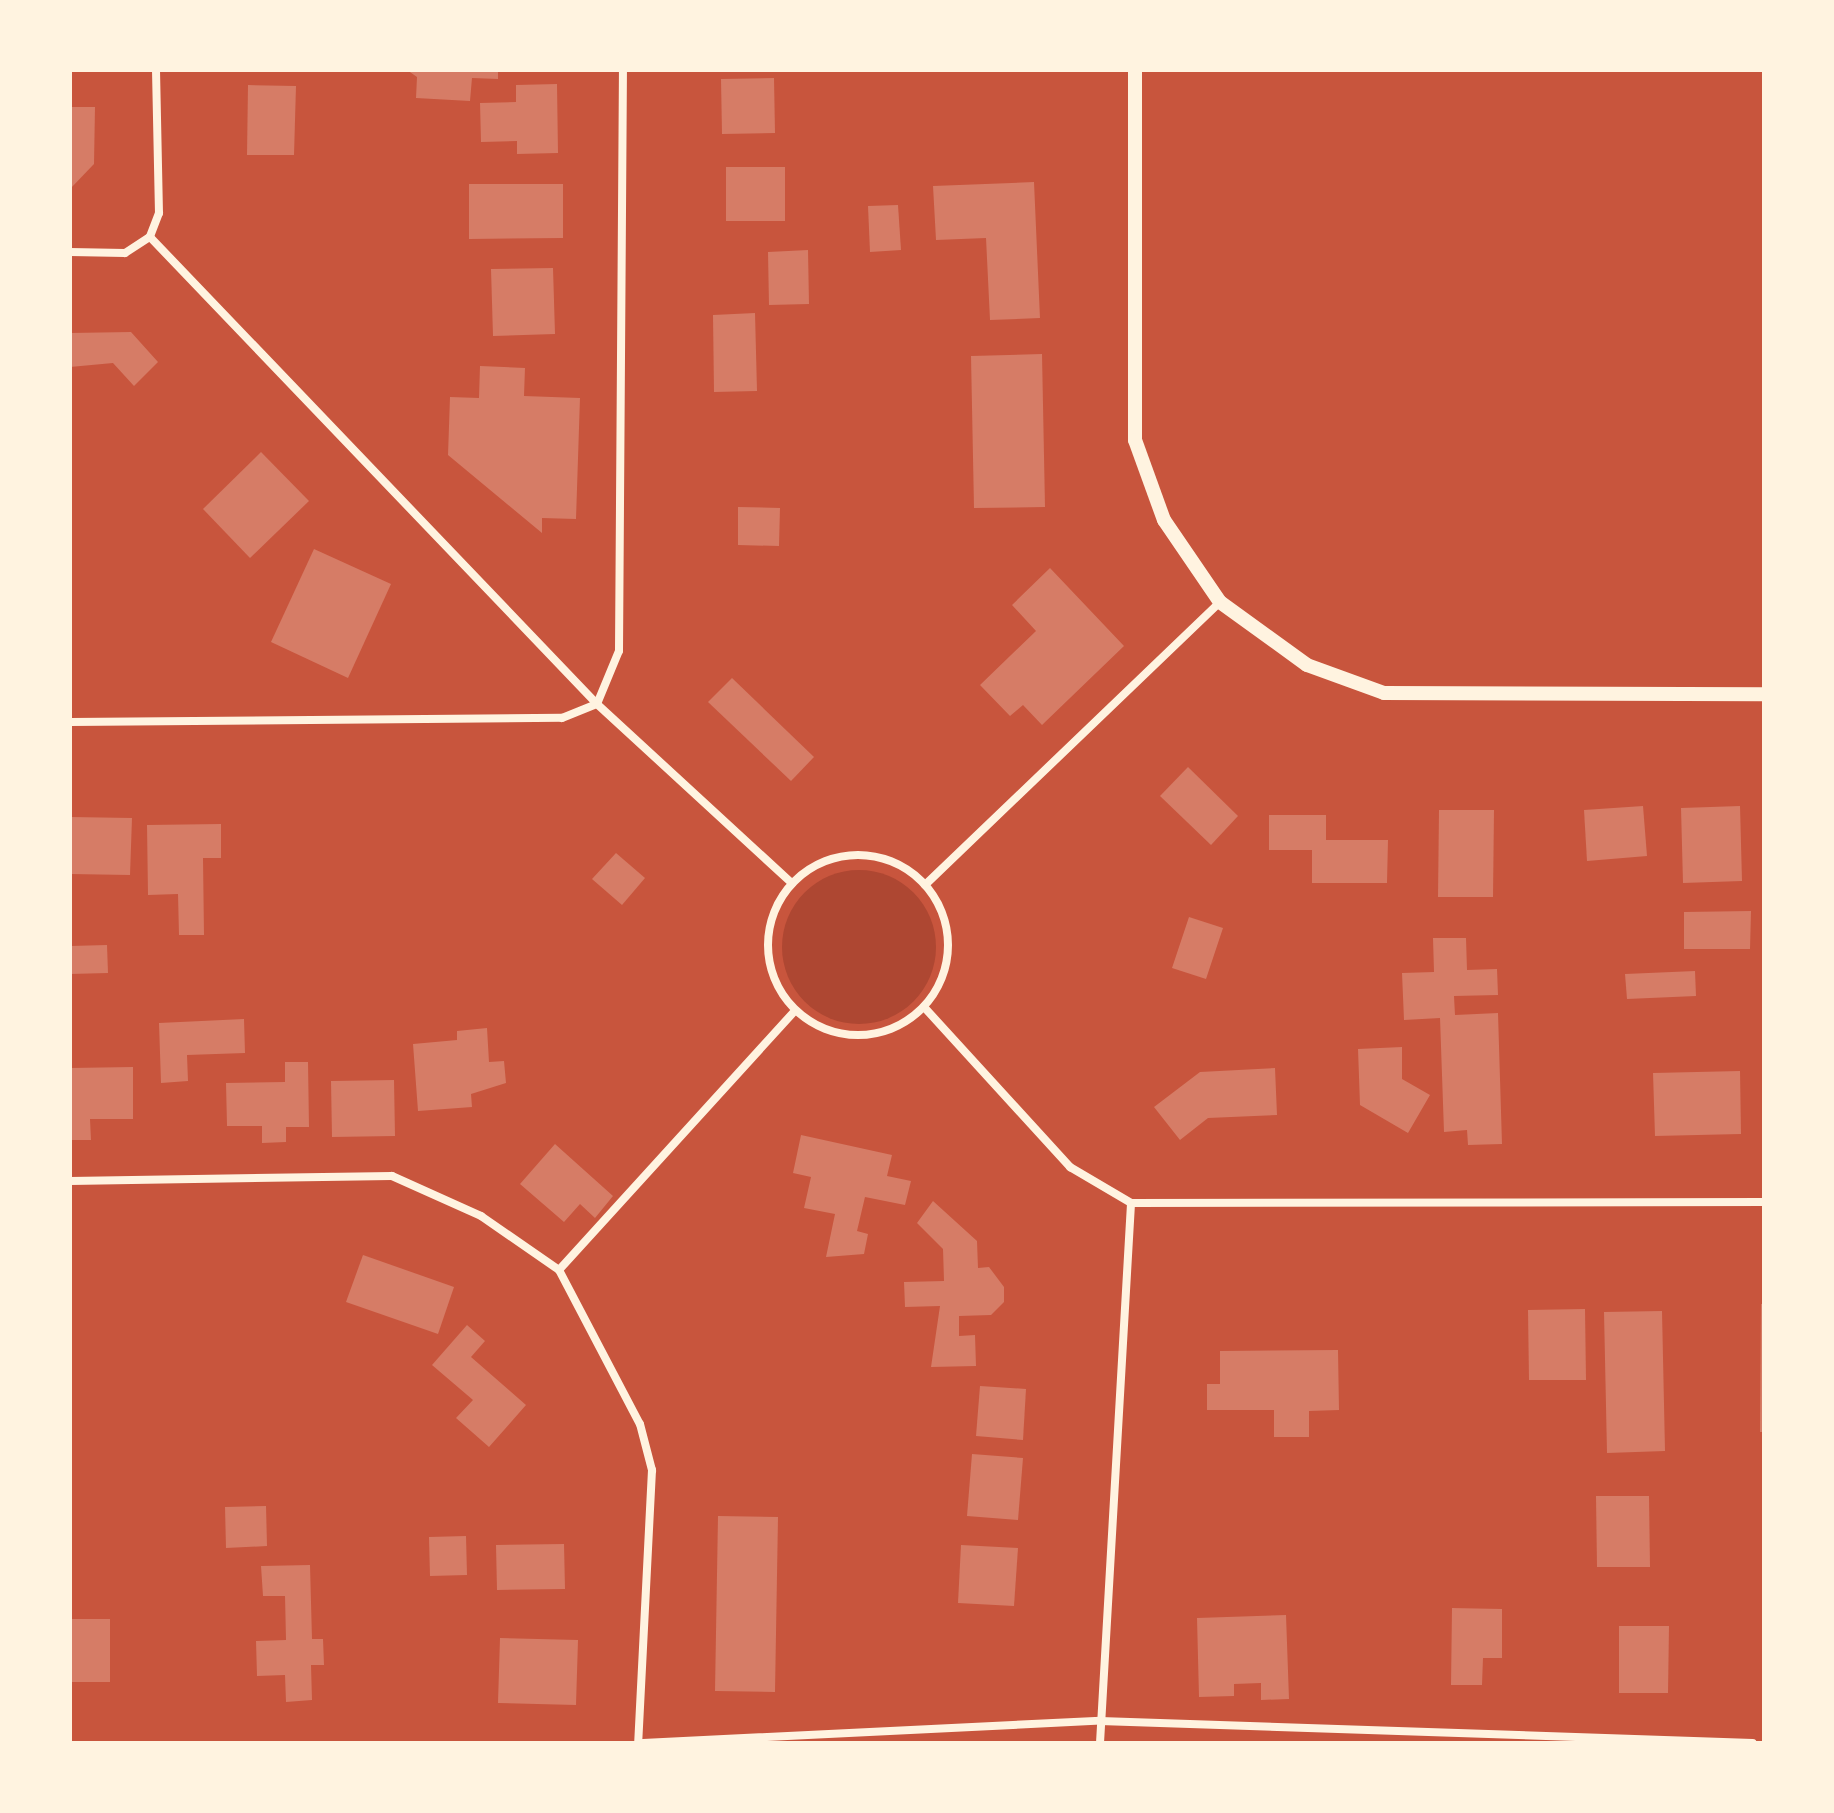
<!DOCTYPE html>
<style>
body{margin:0}
#map{position:relative;width:1834px;height:1813px;overflow:hidden;background:#c8553d;font-family:Arial,sans-serif}
div>[style]{position:absolute}
.green>*{inset:0;background:#ae4732}
.round{border-radius:50%}
.building>*{inset:0;background:#d67c66}
.minor>*{height:8px;margin:-4px;padding:0 4px;transform-origin:4px;border-radius:4px;background:#fff3e0}
.minor>.ring{margin:-4px;padding:0;box-sizing:content-box;background:none;border:8px solid #fff3e0;border-radius:50%}
.tertiary>*{height:14px;margin:-7px;padding:0 7px;transform-origin:7px;border-radius:7px;background:#fff3e0}
span{translate:-50% -50%;white-space:nowrap;text-align:center;line-height:1.15;-webkit-text-stroke:7px #fff3e0;paint-order:stroke}
.frame{position:absolute;inset:0;border:72px solid #fff3e0;pointer-events:none}
</style>
<div id="map">
<div class="green">
<i class="round" style="left:782px;top:870px;width:154px;height:154px"></i>
</div>
<div class="building">
<i style="clip-path:polygon(407px 70px,498px 70px,498px 79px,472px 78px,470px 101px,416px 98px,417px 77px)"></i>
<i style="clip-path:polygon(774px 78px,775px 133px,722px 134px,721px 79px)"></i>
<i style="clip-path:polygon(557px 84px,558px 153px,517px 154px,517px 141px,481px 142px,480px 103px,516px 102px,516px 85px)"></i>
<i style="clip-path:polygon(248px 85px,296px 86px,294px 155px,247px 155px)"></i>
<i style="clip-path:polygon(70px 107px,95px 107px,94px 164px,70px 189px)"></i>
<i style="clip-path:polygon(726px 167px,785px 167px,785px 221px,726px 221px)"></i>
<i style="clip-path:polygon(1034px 182px,1040px 318px,990px 320px,986px 238px,936px 240px,933px 186px)"></i>
<i style="clip-path:polygon(469px 184px,563px 184px,563px 238px,469px 239px)"></i>
<i style="clip-path:polygon(898px 205px,901px 250px,870px 252px,868px 206px)"></i>
<i style="clip-path:polygon(808px 250px,809px 304px,769px 305px,768px 252px)"></i>
<i style="clip-path:polygon(553px 268px,555px 334px,493px 336px,491px 269px)"></i>
<i style="clip-path:polygon(755px 313px,757px 391px,714px 392px,713px 315px)"></i>
<i style="clip-path:polygon(131px 332px,158px 362px,134px 386px,113px 363px,70px 367px,70px 333px)"></i>
<i style="clip-path:polygon(1042px 354px,1045px 507px,974px 508px,971px 356px)"></i>
<i style="clip-path:polygon(480px 366px,525px 368px,524px 396px,580px 398px,576px 519px,542px 518px,542px 533px,448px 455px,450px 397px,479px 398px)"></i>
<i style="clip-path:polygon(261px 452px,309px 501px,250px 558px,203px 509px)"></i>
<i style="clip-path:polygon(738px 507px,780px 508px,779px 546px,738px 545px)"></i>
<i style="clip-path:polygon(314px 549px,391px 584px,348px 678px,271px 642px)"></i>
<i style="clip-path:polygon(1050px 568px,1124px 646px,1042px 725px,1023px 705px,1010px 716px,980px 685px,1036px 631px,1012px 605px)"></i>
<i style="clip-path:polygon(732px 678px,814px 757px,791px 781px,708px 702px)"></i>
<i style="clip-path:polygon(1188px 767px,1238px 816px,1211px 845px,1160px 796px)"></i>
<i style="clip-path:polygon(1643px 806px,1647px 856px,1587px 861px,1584px 810px)"></i>
<i style="clip-path:polygon(1740px 806px,1742px 881px,1683px 883px,1681px 808px)"></i>
<i style="clip-path:polygon(1439px 810px,1494px 810px,1493px 897px,1438px 897px)"></i>
<i style="clip-path:polygon(1269px 815px,1326px 815px,1326px 840px,1388px 840px,1387px 883px,1312px 883px,1312px 850px,1269px 850px)"></i>
<i style="clip-path:polygon(71px 817px,132px 818px,130px 875px,70px 874px)"></i>
<i style="clip-path:polygon(221px 824px,221px 858px,203px 858px,204px 935px,179px 935px,178px 894px,148px 895px,147px 825px)"></i>
<i style="clip-path:polygon(616px 853px,645px 878px,622px 905px,592px 879px)"></i>
<i style="clip-path:polygon(1751px 911px,1750px 949px,1684px 949px,1684px 912px)"></i>
<i style="clip-path:polygon(1189px 917px,1223px 928px,1206px 979px,1172px 968px)"></i>
<i style="clip-path:polygon(1433px 938px,1466px 938px,1467px 970px,1497px 969px,1498px 995px,1454px 996px,1455px 1015px,1498px 1013px,1502px 1144px,1468px 1145px,1467px 1130px,1444px 1132px,1440px 1018px,1404px 1020px,1402px 973px,1434px 972px)"></i>
<i style="clip-path:polygon(107px 945px,108px 973px,70px 974px,70px 946px)"></i>
<i style="clip-path:polygon(1695px 971px,1696px 996px,1627px 999px,1625px 974px)"></i>
<i style="clip-path:polygon(244px 1019px,245px 1053px,187px 1055px,188px 1081px,161px 1083px,159px 1023px)"></i>
<i style="clip-path:polygon(487px 1028px,489px 1062px,504px 1061px,506px 1083px,471px 1094px,472px 1107px,418px 1111px,413px 1044px,457px 1040px,457px 1031px)"></i>
<i style="clip-path:polygon(1402px 1047px,1402px 1079px,1430px 1095px,1408px 1133px,1360px 1105px,1358px 1049px)"></i>
<i style="clip-path:polygon(285px 1062px,308px 1062px,309px 1127px,286px 1127px,286px 1142px,262px 1143px,262px 1126px,227px 1126px,226px 1083px,285px 1082px)"></i>
<i style="clip-path:polygon(133px 1067px,133px 1119px,90px 1119px,91px 1140px,70px 1140px,70px 1068px)"></i>
<i style="clip-path:polygon(1275px 1068px,1277px 1115px,1208px 1118px,1180px 1140px,1154px 1107px,1200px 1072px)"></i>
<i style="clip-path:polygon(1740px 1071px,1741px 1134px,1655px 1136px,1653px 1073px)"></i>
<i style="clip-path:polygon(394px 1080px,395px 1136px,332px 1137px,331px 1081px)"></i>
<i style="clip-path:polygon(801px 1135px,892px 1155px,887px 1176px,911px 1181px,905px 1205px,865px 1197px,857px 1231px,868px 1234px,864px 1254px,826px 1257px,835px 1214px,804px 1208px,811px 1177px,793px 1173px)"></i>
<i style="clip-path:polygon(555px 1144px,613px 1196px,595px 1218px,580px 1204px,564px 1222px,520px 1184px)"></i>
<i style="clip-path:polygon(933px 1201px,977px 1241px,978px 1268px,989px 1267px,1004px 1287px,1004px 1302px,991px 1315px,959px 1316px,959px 1336px,975px 1335px,976px 1366px,931px 1367px,940px 1306px,905px 1307px,904px 1282px,944px 1281px,943px 1249px,917px 1223px)"></i>
<i style="clip-path:polygon(363px 1255px,454px 1287px,438px 1334px,346px 1302px)"></i>
<i style="clip-path:polygon(1761px 1304px,1764px 1304px,1764px 1432px,1760px 1432px)"></i>
<i style="clip-path:polygon(1585px 1309px,1586px 1380px,1529px 1380px,1528px 1310px)"></i>
<i style="clip-path:polygon(1662px 1311px,1665px 1451px,1607px 1453px,1604px 1312px)"></i>
<i style="clip-path:polygon(467px 1325px,485px 1341px,471px 1357px,526px 1405px,489px 1447px,456px 1418px,473px 1400px,432px 1365px)"></i>
<i style="clip-path:polygon(1338px 1350px,1339px 1410px,1309px 1411px,1309px 1437px,1274px 1437px,1274px 1410px,1207px 1410px,1207px 1384px,1220px 1384px,1220px 1351px)"></i>
<i style="clip-path:polygon(980px 1386px,1026px 1389px,1023px 1440px,976px 1436px)"></i>
<i style="clip-path:polygon(972px 1454px,1023px 1458px,1018px 1520px,967px 1516px)"></i>
<i style="clip-path:polygon(1596px 1496px,1649px 1496px,1650px 1567px,1597px 1567px)"></i>
<i style="clip-path:polygon(266px 1506px,267px 1546px,226px 1548px,225px 1507px)"></i>
<i style="clip-path:polygon(718px 1516px,778px 1517px,775px 1692px,715px 1691px)"></i>
<i style="clip-path:polygon(466px 1536px,467px 1575px,430px 1576px,429px 1537px)"></i>
<i style="clip-path:polygon(564px 1544px,565px 1589px,497px 1590px,496px 1545px)"></i>
<i style="clip-path:polygon(961px 1545px,1018px 1548px,1014px 1606px,958px 1603px)"></i>
<i style="clip-path:polygon(310px 1565px,312px 1639px,323px 1639px,324px 1665px,311px 1665px,312px 1700px,286px 1702px,285px 1675px,257px 1676px,256px 1641px,286px 1640px,285px 1596px,263px 1596px,261px 1566px)"></i>
<i style="clip-path:polygon(1452px 1608px,1502px 1609px,1502px 1658px,1483px 1658px,1482px 1685px,1451px 1685px)"></i>
<i style="clip-path:polygon(1286px 1615px,1289px 1699px,1261px 1700px,1261px 1683px,1234px 1684px,1234px 1696px,1199px 1697px,1197px 1618px)"></i>
<i style="clip-path:polygon(70px 1619px,110px 1619px,110px 1682px,70px 1682px)"></i>
<i style="clip-path:polygon(1619px 1626px,1669px 1626px,1668px 1693px,1619px 1693px)"></i>
<i style="clip-path:polygon(500px 1638px,578px 1640px,576px 1705px,498px 1703px)"></i>
</div>
<div class="minor">
<i style="left:156px;top:70px;width:143px;rotate:88.8deg"></i>
<i style="left:159px;top:213px;width:26px;rotate:111deg"></i>
<i style="left:150px;top:237px;width:646px;rotate:46.25deg"></i>
<i style="left:597px;top:704px;width:265px;rotate:42.6deg"></i>
<i style="left:70px;top:252px;width:55px;rotate:1deg"></i>
<i style="left:125px;top:253px;width:30px;rotate:-33deg"></i>
<i style="left:70px;top:722px;width:492px;rotate:-0.5deg"></i>
<i style="left:562px;top:718px;width:38px;rotate:-22deg"></i>
<i style="left:597px;top:704px;width:57px;rotate:-67.5deg"></i>
<i style="left:619px;top:651px;width:581px;rotate:-89.61deg"></i>
<i class="ring" style="left:768px;top:855px;width:172px;height:172px"></i>
<i style="left:925px;top:885px;width:409px;rotate:-43.8deg"></i>
<i style="left:924px;top:1007px;width:217px;rotate:47.6deg"></i>
<i style="left:1070px;top:1167px;width:71px;rotate:30.5deg"></i>
<i style="left:70px;top:1181px;width:322px;rotate:-0.9deg"></i>
<i style="left:392px;top:1176px;width:98px;rotate:24.2deg"></i>
<i style="left:481px;top:1216px;width:95px;rotate:34.7deg"></i>
<i style="left:559px;top:1270px;width:174px;rotate:62.3deg"></i>
<i style="left:640px;top:1424px;width:48px;rotate:75.4deg"></i>
<i style="left:652px;top:1470px;width:273px;rotate:92.9deg"></i>
<i style="left:1131px;top:1203px;width:633px;rotate:-0.09deg"></i>
<i style="left:559px;top:1270px;width:350px;rotate:-47.7deg"></i>
<i style="left:643px;top:1743px;width:458px;rotate:-2.8deg"></i>
<i style="left:1100px;top:1721px;width:653px;rotate:1.93deg"></i>
<i style="left:1100px;top:1743px;width:541px;rotate:-86.71deg"></i>
</div>
<div class="tertiary">
<i style="left:1135px;top:70px;width:370px;rotate:90deg"></i>
<i style="left:1135px;top:440px;width:85px;rotate:70.1deg"></i>
<i style="left:1164px;top:520px;width:99px;rotate:55.7deg"></i>
<i style="left:1220px;top:602px;width:107px;rotate:35.9deg"></i>
<i style="left:1307px;top:665px;width:82px;rotate:20deg"></i>
<i style="left:1384px;top:693px;width:380px;rotate:0.2deg"></i>
</div>
<div class="frame"></div>
</div>
